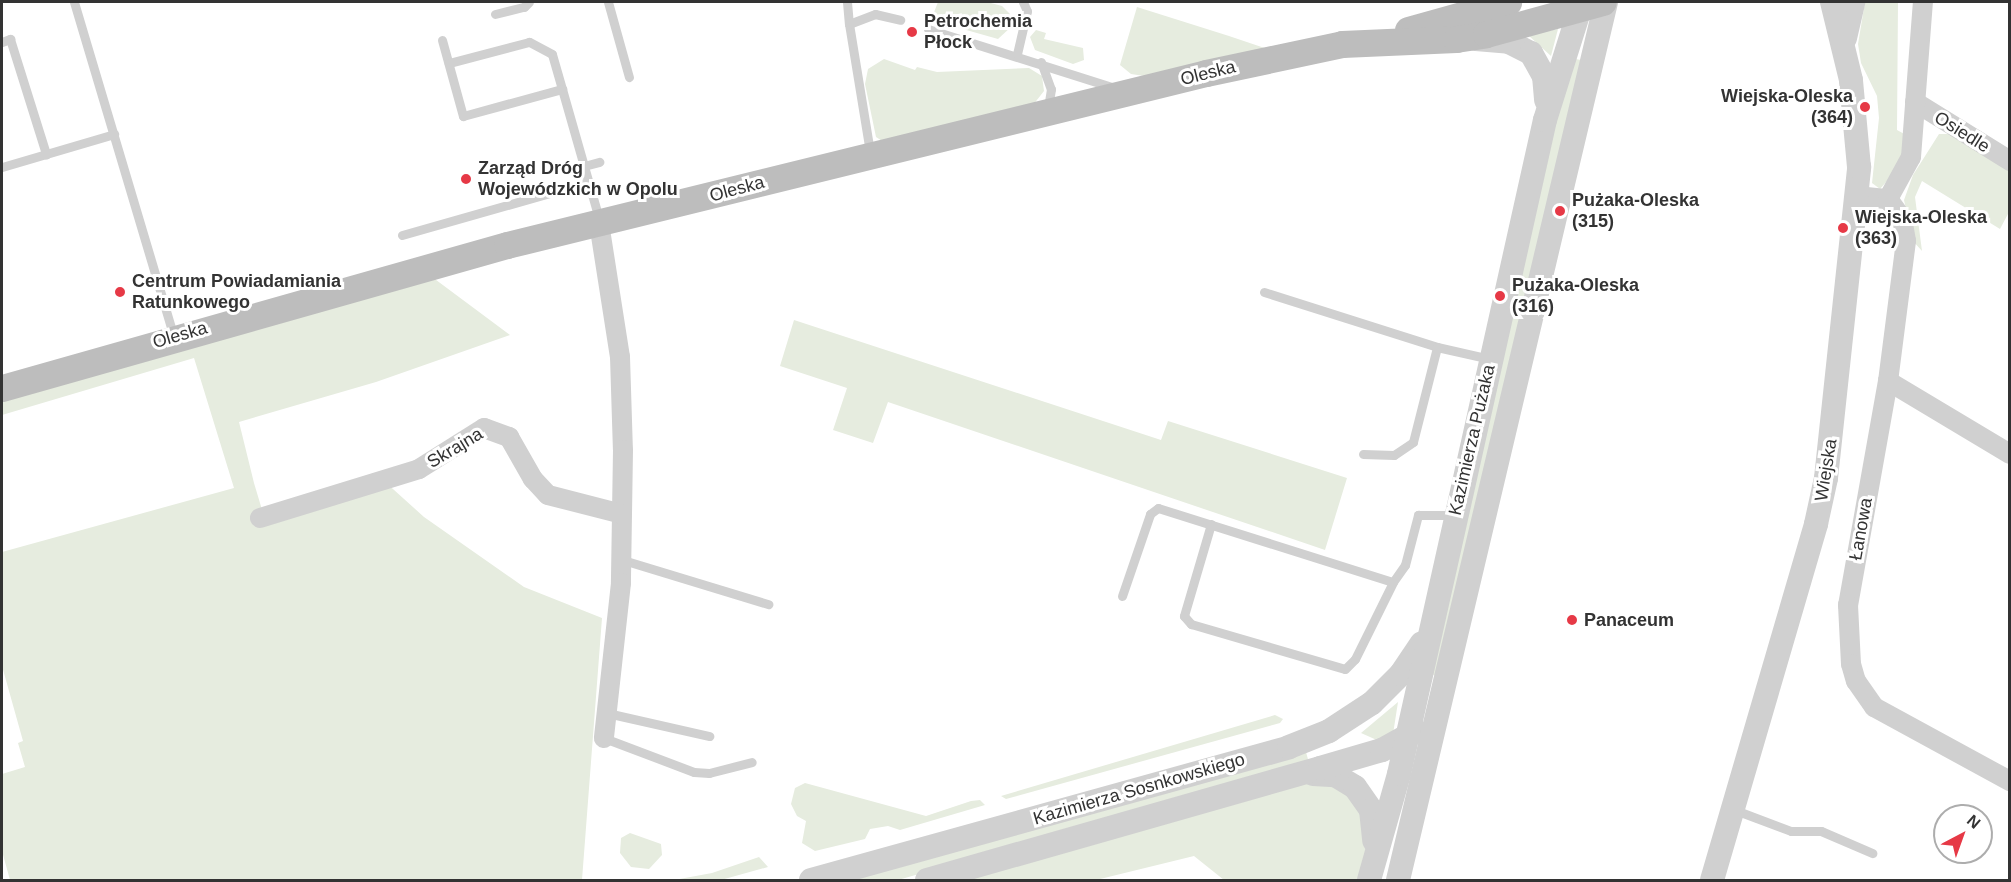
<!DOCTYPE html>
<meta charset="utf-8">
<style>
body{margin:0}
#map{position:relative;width:2011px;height:882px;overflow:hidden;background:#fff;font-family:Helvetica,sans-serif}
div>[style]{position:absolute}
.green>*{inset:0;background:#e6ecdf}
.service>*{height:9px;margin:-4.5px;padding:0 4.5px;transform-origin:4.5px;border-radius:4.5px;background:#d0d0d0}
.minor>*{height:20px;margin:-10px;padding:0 10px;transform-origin:10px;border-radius:10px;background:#d0d0d0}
.tertiary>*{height:24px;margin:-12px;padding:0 12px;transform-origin:12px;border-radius:12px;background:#d0d0d0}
.secondary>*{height:27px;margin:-13.5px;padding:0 13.5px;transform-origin:13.5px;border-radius:13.5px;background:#bdbdbd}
.dots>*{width:16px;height:16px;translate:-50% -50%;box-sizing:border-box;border:3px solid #fff;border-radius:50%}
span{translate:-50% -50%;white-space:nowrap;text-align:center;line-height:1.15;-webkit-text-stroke:6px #fff;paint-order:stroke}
.poi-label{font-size:18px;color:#333;font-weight:700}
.left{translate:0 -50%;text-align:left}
.right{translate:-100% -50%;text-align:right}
.street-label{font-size:18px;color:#333}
.frame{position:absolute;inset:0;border:3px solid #333;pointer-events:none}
.north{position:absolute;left:1933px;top:804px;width:60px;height:60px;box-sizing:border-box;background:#fff;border:2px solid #adadad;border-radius:50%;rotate:41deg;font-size:16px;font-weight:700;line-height:24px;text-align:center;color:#333}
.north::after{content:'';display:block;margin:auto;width:21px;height:27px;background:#e63946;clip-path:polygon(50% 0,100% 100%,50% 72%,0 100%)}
</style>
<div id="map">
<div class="green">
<i style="clip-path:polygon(938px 2px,987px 2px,1002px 6px,1010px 14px,1011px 27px,998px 39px,931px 20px)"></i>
<i style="clip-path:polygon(1865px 2px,1898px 2px,1897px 130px,1908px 136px,1900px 166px,1880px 189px,1872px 183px,1879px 118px,1877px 96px,1861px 63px,1858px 44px)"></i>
<i style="clip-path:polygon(1137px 7px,1229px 36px,1285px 55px,1178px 81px,1131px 74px,1120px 65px)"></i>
<i style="clip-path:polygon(1558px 29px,1551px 56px,1528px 35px)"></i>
<i style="clip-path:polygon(1036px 30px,1046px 33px,1044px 39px,1083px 48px,1084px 60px,1073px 64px,1035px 50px,1030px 37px)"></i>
<i style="clip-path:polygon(1570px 58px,1581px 60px,1438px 676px,1426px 673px)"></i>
<i style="clip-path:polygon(884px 59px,915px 70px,917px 67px,937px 72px,1029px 68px,1042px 76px,1044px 91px,1022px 119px,896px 150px,876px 137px,865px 84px,868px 69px)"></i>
<i style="clip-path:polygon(1939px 134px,1952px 134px,2009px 169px,2009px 212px,2000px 229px,1922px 181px,1915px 197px,1922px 251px,1913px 241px,1904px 200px,1913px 175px)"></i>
<i style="clip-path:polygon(420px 268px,510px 335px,376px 382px,239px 422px,254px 483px,263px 513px,383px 480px,424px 517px,524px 587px,602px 618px,582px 880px,10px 880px,2px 851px,2px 774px,25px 767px,18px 743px,23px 741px,2px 666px,2px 552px,234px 488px,194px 358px,2px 415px,2px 388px)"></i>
<i style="clip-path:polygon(794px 320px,1161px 440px,1168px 421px,1347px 478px,1325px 550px,888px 402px,873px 443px,833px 430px,847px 388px,780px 366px)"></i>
<i style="clip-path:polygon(1398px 702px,1393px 734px,1379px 741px,1361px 733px)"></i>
<i style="clip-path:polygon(1275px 715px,1283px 719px,1280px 723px,1006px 799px,1001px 796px)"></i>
<i style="clip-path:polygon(1306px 752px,1309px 763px,898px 880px,851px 880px)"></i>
<i style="clip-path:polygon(1322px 773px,1364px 797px,1369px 880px,1224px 880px,1194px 856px,1096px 880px,927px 880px)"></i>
<i style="clip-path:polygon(805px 783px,926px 816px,971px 801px,980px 800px,985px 805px,900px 830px,888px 826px,870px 829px,865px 839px,815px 851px,802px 843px,806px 821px,797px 816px,791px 804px,795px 788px)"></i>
<i style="clip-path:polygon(630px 833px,661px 844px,662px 855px,649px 869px,631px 867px,620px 853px,621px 838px)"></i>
<i style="clip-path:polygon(759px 857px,768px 867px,721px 880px,674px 880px,712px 873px)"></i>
</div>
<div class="service">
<i style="left:74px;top:2px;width:350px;rotate:73.4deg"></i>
<i style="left:608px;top:2px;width:78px;rotate:74.4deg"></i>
<i style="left:847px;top:2px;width:22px;rotate:85deg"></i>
<i style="left:495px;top:14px;width:30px;rotate:-14deg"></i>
<i style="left:524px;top:7px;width:7px;rotate:-45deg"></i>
<i style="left:928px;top:29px;width:196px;rotate:17.5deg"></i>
<i style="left:442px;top:40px;width:79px;rotate:74.6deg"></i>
<i style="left:463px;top:116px;width:103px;rotate:-15.3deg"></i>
<i style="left:562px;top:89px;width:36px;rotate:-106deg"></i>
<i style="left:552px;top:54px;width:26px;rotate:-152deg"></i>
<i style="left:529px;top:42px;width:83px;rotate:165.3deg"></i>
<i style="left:2px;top:42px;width:9px;rotate:-21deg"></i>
<i style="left:10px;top:39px;width:121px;rotate:72.6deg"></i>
<i style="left:1017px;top:54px;width:44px;rotate:-76.9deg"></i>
<i style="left:1027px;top:11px;width:10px;rotate:-114deg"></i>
<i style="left:1041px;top:62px;width:29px;rotate:70deg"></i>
<i style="left:1051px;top:89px;width:20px;rotate:99deg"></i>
<i style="left:562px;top:89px;width:135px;rotate:74.1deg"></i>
<i style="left:870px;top:152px;width:130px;rotate:-99.3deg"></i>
<i style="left:849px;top:24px;width:28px;rotate:-21deg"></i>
<i style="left:875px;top:14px;width:26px;rotate:13deg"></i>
<i style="left:584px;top:166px;width:16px;rotate:-15deg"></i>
<i style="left:2px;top:167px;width:117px;rotate:-16.4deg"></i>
<i style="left:402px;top:235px;width:193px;rotate:-15.9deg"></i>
<i style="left:1264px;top:292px;width:182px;rotate:17.6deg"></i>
<i style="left:1437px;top:347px;width:54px;rotate:12.8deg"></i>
<i style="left:1363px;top:454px;width:31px;rotate:2deg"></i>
<i style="left:1394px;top:455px;width:23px;rotate:-34deg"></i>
<i style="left:1413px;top:442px;width:98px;rotate:-75.8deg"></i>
<i style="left:1211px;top:524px;width:96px;rotate:106.4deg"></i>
<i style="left:1184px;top:616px;width:11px;rotate:49deg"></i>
<i style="left:1191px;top:624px;width:160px;rotate:16.3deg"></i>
<i style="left:1345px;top:669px;width:14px;rotate:-45deg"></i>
<i style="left:1355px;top:659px;width:86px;rotate:-63.7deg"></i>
<i style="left:623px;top:560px;width:152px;rotate:16.9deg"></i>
<i style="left:1122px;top:596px;width:87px;rotate:-71.1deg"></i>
<i style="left:1150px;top:514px;width:10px;rotate:-37deg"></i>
<i style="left:1158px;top:508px;width:246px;rotate:17.5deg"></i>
<i style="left:1393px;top:582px;width:21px;rotate:-55deg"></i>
<i style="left:1405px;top:565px;width:52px;rotate:-75.4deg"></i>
<i style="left:1418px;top:515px;width:37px"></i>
<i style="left:607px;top:713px;width:105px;rotate:12.7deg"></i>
<i style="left:604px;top:738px;width:96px;rotate:20.7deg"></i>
<i style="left:694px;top:772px;width:15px;rotate:4deg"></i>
<i style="left:709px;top:773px;width:44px;rotate:-14.3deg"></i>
<i style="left:1735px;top:810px;width:60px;rotate:20.6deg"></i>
<i style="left:1791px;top:831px;width:30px"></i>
<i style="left:1821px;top:831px;width:56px;rotate:23.3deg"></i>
</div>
<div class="minor">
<i style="left:1915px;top:102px;width:112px;rotate:31.8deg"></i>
<i style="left:1857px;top:196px;width:31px;rotate:6deg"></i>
<i style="left:1888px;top:199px;width:48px;rotate:-61.3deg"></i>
<i style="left:1911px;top:157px;width:155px;rotate:-85.6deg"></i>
<i style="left:1888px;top:199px;width:24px;rotate:54deg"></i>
<i style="left:1902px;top:218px;width:23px;rotate:80deg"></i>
<i style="left:1906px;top:241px;width:141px;rotate:97.3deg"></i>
<i style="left:1888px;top:381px;width:228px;rotate:100.1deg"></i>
<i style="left:1848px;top:605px;width:59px;rotate:87.1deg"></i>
<i style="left:1851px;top:664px;width:18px;rotate:74deg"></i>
<i style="left:1856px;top:681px;width:32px;rotate:55deg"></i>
<i style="left:1874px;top:707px;width:155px;rotate:28.6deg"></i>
<i style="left:599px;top:223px;width:136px;rotate:81.1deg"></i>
<i style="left:620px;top:357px;width:93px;rotate:88.2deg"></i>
<i style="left:623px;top:450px;width:133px;rotate:90.9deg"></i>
<i style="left:621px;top:583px;width:156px;rotate:96.3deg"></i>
<i style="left:1888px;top:381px;width:142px;rotate:30.9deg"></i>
<i style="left:260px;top:518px;width:166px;rotate:-17.1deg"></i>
<i style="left:419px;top:469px;width:77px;rotate:-32.2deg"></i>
<i style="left:484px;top:428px;width:27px;rotate:20deg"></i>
<i style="left:509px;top:437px;width:48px;rotate:60.3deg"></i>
<i style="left:533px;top:479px;width:22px;rotate:47deg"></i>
<i style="left:548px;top:495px;width:76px;rotate:14.4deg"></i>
</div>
<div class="tertiary">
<i style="left:1845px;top:38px;width:37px;rotate:-77deg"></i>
<i style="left:1476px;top:39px;width:33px;rotate:5deg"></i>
<i style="left:1509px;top:42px;width:25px;rotate:27deg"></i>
<i style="left:1531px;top:53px;width:26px;rotate:61deg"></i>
<i style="left:1544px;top:76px;width:24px;rotate:85deg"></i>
<i style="left:1313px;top:774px;width:22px;rotate:3deg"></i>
<i style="left:1335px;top:775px;width:23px;rotate:31deg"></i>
<i style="left:1355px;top:787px;width:28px;rotate:55deg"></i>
<i style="left:1371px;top:810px;width:31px;rotate:84deg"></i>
<i style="left:811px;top:880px;width:496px;rotate:-15.5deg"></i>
<i style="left:1289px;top:747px;width:43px;rotate:-21.8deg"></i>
<i style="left:1329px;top:731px;width:51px;rotate:-33.1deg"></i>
<i style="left:1372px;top:703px;width:41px;rotate:-45deg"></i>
<i style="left:1401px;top:674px;width:37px;rotate:-56deg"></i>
<i style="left:927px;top:880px;width:409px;rotate:-15.9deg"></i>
<i style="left:1320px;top:768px;width:65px;rotate:-16.2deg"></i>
<i style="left:1382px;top:750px;width:38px;rotate:-29deg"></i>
<i style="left:1369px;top:880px;width:110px;rotate:-74.2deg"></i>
<i style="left:1399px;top:774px;width:670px;rotate:-77.42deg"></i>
<i style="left:1545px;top:120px;width:124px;rotate:-72.6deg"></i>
<i style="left:1398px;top:880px;width:902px;rotate:-76.67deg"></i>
<i style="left:1712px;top:880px;width:371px;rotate:-73.7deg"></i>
<i style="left:1816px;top:524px;width:47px;rotate:-77.7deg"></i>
<i style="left:1826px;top:478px;width:313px;rotate:-83.9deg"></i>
<i style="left:1859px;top:167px;width:87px;rotate:-95.3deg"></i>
<i style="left:1851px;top:80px;width:80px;rotate:-103.7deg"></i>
</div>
<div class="secondary">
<i style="left:1408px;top:30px;width:104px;rotate:-15.6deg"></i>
<i style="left:2px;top:388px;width:525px;rotate:-15.81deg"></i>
<i style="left:507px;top:245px;width:720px;rotate:-13.82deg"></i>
<i style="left:1206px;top:73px;width:139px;rotate:-12deg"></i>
<i style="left:1342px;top:44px;width:114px;rotate:-2.5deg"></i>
<i style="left:1456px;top:39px;width:30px;rotate:-9deg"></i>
<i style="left:1486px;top:34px;width:121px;rotate:-15.3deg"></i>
</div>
<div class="dots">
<i style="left:912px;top:32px;background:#e63946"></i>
<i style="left:1865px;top:107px;background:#e63946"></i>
<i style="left:466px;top:179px;background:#e63946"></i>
<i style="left:1560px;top:211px;background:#e63946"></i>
<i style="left:1843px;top:228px;background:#e63946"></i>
<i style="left:120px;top:292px;background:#e63946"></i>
<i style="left:1500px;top:296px;background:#e63946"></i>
<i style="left:1572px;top:620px;background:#e63946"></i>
</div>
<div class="poi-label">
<span class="left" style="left:924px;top:32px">Petrochemia<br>Płock</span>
<span class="right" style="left:1853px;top:107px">Wiejska-Oleska<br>(364)</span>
<span class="left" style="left:478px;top:179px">Zarząd Dróg<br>Wojewódzkich w Opolu</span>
<span class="left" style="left:1572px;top:211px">Pużaka-Oleska<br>(315)</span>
<span class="left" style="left:1855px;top:228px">Wiejska-Oleska<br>(363)</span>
<span class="left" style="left:132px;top:292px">Centrum Powiadamiania<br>Ratunkowego</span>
<span class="left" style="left:1512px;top:296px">Pużaka-Oleska<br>(316)</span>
<span class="left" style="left:1584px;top:620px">Panaceum</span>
</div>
<div class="street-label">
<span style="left:1208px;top:73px;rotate:-14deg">Oleska</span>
<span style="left:1962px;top:132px;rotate:32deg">Osiedle</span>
<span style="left:737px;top:189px;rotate:-15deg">Oleska</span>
<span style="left:180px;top:335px;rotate:-16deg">Oleska</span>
<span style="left:1472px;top:440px;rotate:-77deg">Kazimierza Pużaka</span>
<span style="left:455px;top:448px;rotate:-31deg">Skrajna</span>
<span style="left:1826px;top:470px;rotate:-81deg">Wiejska</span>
<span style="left:1861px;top:529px;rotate:-80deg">Łanowa</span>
<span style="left:1139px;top:789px;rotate:-16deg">Kazimierza Sosnkowskiego</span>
</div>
<div class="frame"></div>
<div class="north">N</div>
</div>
